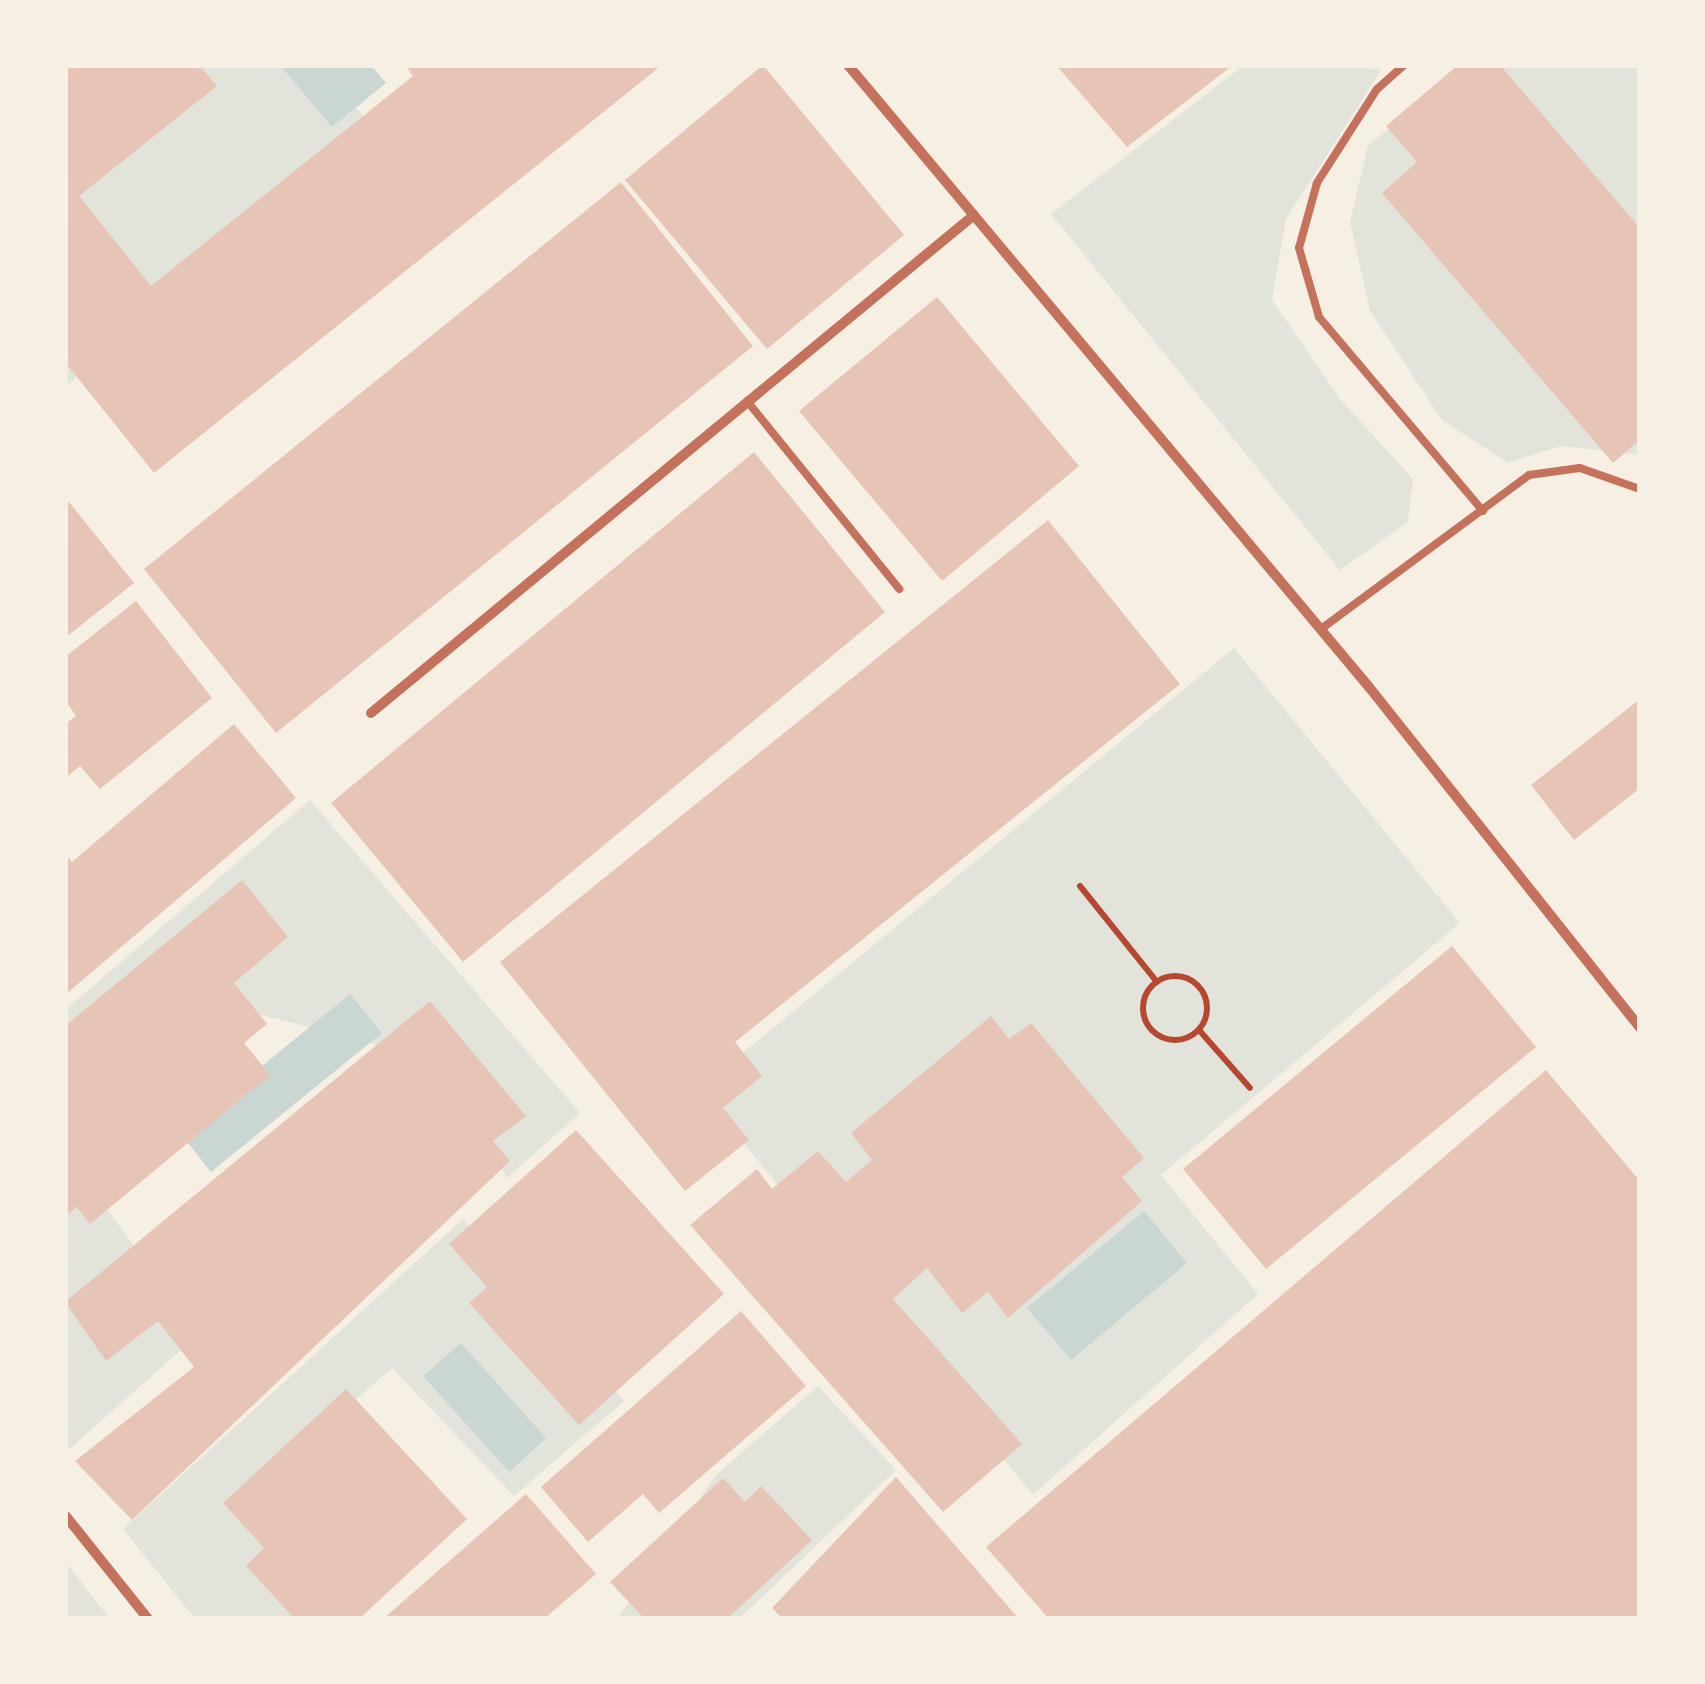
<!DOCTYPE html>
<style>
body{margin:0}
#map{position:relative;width:1705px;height:1684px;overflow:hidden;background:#f6efe4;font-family:Georgia,serif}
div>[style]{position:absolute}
.green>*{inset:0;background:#e2e4dc}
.water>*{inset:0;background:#c9d6d2}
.building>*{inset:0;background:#e6c5b7}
.path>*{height:6px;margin:-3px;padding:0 3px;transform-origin:3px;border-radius:3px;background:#b5482f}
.path>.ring{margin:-3px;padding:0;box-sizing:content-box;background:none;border:6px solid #b5482f;border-radius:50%}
.service>*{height:8px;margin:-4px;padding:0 4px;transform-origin:4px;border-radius:4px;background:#c5725c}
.minor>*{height:10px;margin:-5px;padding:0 5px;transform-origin:5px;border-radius:5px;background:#c5725c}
span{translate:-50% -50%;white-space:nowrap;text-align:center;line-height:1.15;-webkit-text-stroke:10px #f6efe4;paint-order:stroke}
.frame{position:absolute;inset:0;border:68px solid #f6efe4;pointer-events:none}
</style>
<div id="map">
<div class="green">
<i style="clip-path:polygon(65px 65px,319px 65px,376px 131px,65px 387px)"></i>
<i style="clip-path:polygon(1244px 65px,1382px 69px,1286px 219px,1272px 300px,1340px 399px,1413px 479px,1408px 522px,1340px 570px,1051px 214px)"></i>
<i style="clip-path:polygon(1470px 65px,1640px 65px,1640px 455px,1561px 446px,1508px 463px,1442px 420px,1370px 311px,1350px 222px,1368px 145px)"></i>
<i style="clip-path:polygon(1234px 648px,1460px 923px,1161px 1175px,1258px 1294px,1033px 1495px,699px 1089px)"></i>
<i style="clip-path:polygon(310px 800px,580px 1113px,507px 1178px,447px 1063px,235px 1008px,89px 1184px,198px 1335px,65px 1453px,65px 1010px)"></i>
<i style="clip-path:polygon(463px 1219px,624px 1401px,514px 1496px,392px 1368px,241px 1500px,339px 1619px,195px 1619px,123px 1529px)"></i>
<i style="clip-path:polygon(818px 1386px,896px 1470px,739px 1619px,617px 1619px,716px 1475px)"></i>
<i style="clip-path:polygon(65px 1561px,110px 1619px,65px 1619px)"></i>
</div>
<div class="water">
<i style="clip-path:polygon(280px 65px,371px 65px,386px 83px,332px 127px)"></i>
<i style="clip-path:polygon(350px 994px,382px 1033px,211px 1172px,180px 1133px)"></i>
<i style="clip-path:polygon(1144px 1211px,1187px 1263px,1071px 1360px,1027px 1308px)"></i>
<i style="clip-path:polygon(461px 1343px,546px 1438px,509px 1472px,423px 1376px)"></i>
</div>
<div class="building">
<i style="clip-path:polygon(65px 65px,199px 65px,217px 86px,79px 196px,151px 286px,413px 76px,405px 65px,662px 65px,154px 473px,65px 362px)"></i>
<i style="clip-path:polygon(763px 65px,904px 235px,767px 349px,625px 180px)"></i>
<i style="clip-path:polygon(1056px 65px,1233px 65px,1127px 147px)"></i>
<i style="clip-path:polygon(1458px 65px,1500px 65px,1640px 228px,1640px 440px,1613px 463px,1382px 193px,1417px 162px,1386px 126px)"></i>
<i style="clip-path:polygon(621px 182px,753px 346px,276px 733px,144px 569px)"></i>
<i style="clip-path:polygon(937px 297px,1079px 466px,942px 581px,799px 411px)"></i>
<i style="clip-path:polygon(754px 452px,885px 612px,463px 962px,331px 803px)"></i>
<i style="clip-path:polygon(69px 502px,134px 583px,65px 638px,65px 505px)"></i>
<i style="clip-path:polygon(1048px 520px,1180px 684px,735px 1042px,762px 1076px,723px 1108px,749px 1140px,685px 1191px,500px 962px)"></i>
<i style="clip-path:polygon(136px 601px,212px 698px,100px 789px,80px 766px,65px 778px,65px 724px,76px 716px,65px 700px,65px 657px)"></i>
<i style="clip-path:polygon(1640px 699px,1640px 788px,1574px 840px,1531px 785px)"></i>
<i style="clip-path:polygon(234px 724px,296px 798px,65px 995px,65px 853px,72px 862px)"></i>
<i style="clip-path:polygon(242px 880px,288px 937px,234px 983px,267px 1024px,244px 1043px,270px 1075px,90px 1224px,77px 1207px,65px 1217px,65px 1026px)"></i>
<i style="clip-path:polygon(1452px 946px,1536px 1047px,1266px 1269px,1183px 1169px)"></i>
<i style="clip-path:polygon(430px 1001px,526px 1116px,493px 1141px,510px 1161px,132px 1520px,75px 1461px,194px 1367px,158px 1321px,106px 1361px,65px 1302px)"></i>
<i style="clip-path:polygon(991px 1016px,1009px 1039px,1031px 1023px,1144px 1158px,1122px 1177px,1142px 1201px,1008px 1318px,988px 1292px,962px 1313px,927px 1268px,893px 1299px,1022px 1444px,943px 1512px,690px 1225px,757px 1169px,772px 1189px,818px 1151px,846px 1182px,872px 1160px,851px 1133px)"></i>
<i style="clip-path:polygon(1546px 1070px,1640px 1181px,1640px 1619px,1049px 1619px,986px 1547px)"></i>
<i style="clip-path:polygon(576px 1130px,724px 1294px,579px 1425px,469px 1303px,487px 1287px,449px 1244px)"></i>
<i style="clip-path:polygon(741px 1311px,806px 1386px,659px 1513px,643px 1494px,588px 1542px,541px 1487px)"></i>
<i style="clip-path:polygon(346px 1389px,467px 1519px,359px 1619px,295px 1619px,246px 1566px,264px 1548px,223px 1503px)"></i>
<i style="clip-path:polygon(896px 1477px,1019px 1619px,783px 1619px,772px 1608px)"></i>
<i style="clip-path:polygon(723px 1478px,745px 1502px,761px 1486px,812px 1540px,727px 1619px,645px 1619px,610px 1582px)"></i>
<i style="clip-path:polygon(526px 1494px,596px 1574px,544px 1619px,383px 1619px)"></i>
</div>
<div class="path">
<i style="left:1080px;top:886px;width:123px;rotate:51.3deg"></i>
<i class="ring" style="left:1143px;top:976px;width:58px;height:58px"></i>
<i style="left:1199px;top:1030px;width:77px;rotate:48.7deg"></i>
</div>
<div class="service">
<i style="left:1404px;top:65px;width:36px;rotate:138deg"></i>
<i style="left:1377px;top:89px;width:112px;rotate:122.6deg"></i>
<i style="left:1317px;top:183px;width:67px;rotate:105.5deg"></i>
<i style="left:1299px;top:248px;width:72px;rotate:73.8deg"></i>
<i style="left:1319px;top:317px;width:254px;rotate:49.8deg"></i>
<i style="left:747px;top:401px;width:242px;rotate:51deg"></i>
<i style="left:1321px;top:629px;width:259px;rotate:-36.5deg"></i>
<i style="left:1529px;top:475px;width:51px;rotate:-7.8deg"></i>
<i style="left:1580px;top:468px;width:64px;rotate:19.3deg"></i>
</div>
<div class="minor">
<i style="left:848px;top:65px;width:811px;rotate:50.05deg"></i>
<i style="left:1369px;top:687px;width:436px;rotate:51.5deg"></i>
<i style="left:371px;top:713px;width:782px;rotate:-39.55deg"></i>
<i style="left:65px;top:1515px;width:133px;rotate:51.4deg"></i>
</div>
<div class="frame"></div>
</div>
